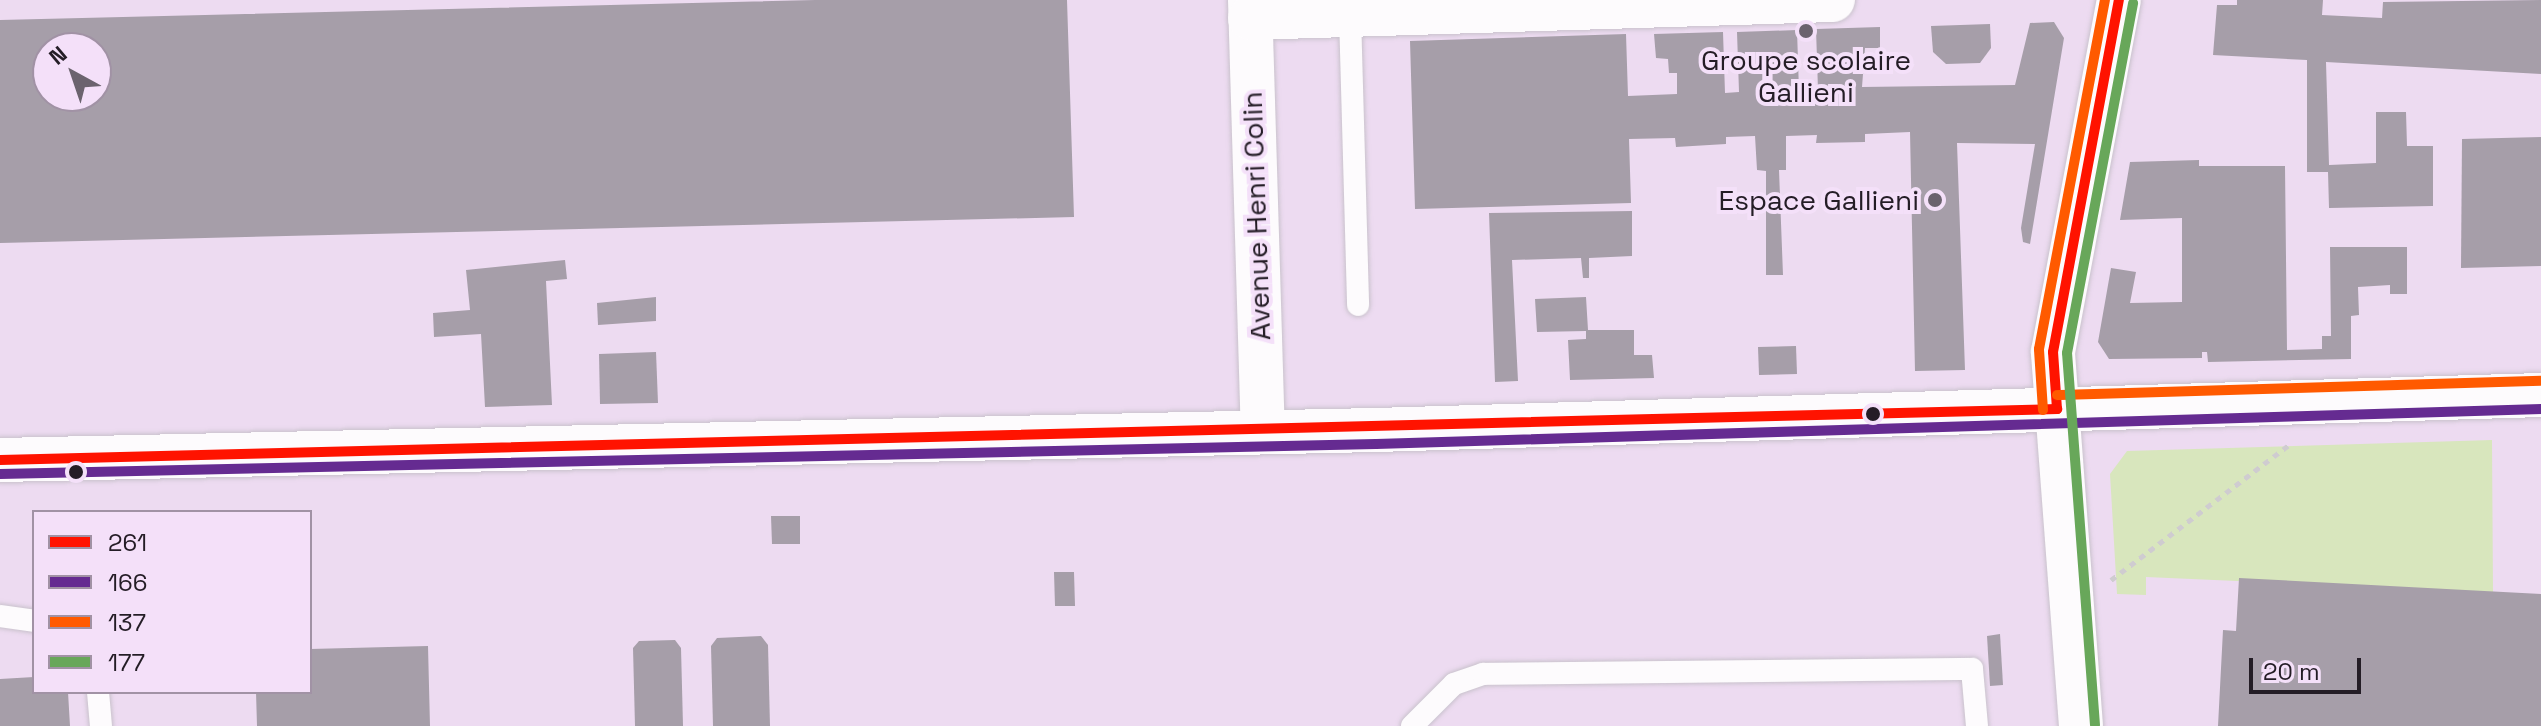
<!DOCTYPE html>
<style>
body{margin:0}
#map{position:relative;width:2541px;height:726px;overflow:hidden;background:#f0e6f3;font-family:"Space Grotesk",sans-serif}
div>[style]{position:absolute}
.built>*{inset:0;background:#eddbf1}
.green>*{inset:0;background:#d8e6bd}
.building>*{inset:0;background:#a69ea9}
.path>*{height:5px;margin-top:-2.5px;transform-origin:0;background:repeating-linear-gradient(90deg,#cfccd0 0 6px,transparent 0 12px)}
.roads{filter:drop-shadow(0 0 2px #c9c2cc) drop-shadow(0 0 2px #c9c2cc)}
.lane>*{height:22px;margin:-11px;padding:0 11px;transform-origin:11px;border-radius:11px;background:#fdfbfd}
.street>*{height:44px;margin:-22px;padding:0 22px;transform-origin:22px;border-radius:22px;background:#fdfbfd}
.secondary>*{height:44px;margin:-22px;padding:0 22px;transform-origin:22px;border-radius:22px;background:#fdfbfd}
.bus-1>*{height:10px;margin:-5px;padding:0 5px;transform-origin:5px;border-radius:5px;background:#ff1300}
.bus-2>*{height:10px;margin:-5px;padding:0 5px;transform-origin:5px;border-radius:5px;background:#652b91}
.bus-3>*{height:10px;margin:-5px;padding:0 5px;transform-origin:5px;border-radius:5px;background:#ff5a00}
.bus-4>*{height:10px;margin:-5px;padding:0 5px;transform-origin:5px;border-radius:5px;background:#68a75a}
.dots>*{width:22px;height:22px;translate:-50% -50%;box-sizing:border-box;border:4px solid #f4e0f9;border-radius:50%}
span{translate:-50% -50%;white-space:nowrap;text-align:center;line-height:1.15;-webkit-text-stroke:8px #f4e0f9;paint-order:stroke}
.poi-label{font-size:28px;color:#241d26}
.right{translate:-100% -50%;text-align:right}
.street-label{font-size:28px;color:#241d26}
.legend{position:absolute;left:32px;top:510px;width:280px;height:184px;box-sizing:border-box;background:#f4e0f9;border:2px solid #a192a5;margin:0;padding:10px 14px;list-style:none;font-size:24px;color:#241d26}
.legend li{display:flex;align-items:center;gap:16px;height:40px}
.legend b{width:40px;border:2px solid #a192a5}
.north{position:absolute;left:32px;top:32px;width:80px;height:80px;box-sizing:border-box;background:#f4e0f9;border:2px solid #a192a5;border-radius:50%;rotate:320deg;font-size:22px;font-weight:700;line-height:32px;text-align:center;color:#241d26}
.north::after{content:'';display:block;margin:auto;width:28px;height:36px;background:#6b636e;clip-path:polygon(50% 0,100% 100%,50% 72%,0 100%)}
.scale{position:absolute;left:2249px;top:658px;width:112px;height:36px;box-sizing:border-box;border:4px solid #241d26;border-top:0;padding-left:10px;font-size:24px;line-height:28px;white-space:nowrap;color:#241d26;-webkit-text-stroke:6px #f4e0f9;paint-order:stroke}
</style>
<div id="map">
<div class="built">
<i style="clip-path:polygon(evenodd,0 0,2541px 0,2541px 726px,0 726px,0 0,48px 48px,96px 48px,96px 96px,48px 96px,48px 48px,0 0,34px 512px,310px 512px,310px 692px,34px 692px,34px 512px)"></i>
</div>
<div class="green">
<i style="clip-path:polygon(2492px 440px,2493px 592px,2146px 577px,2146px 595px,2117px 594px,2110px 474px,2127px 451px)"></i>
</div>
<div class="building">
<i style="clip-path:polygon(evenodd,815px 0,1067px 0,1074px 217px,0 243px,0 20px,815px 0,48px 48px,96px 48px,96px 96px,48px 96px,48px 48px)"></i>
<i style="clip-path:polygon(2237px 0,2323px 0,2322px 15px,2382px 18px,2383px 2px,2541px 0,2541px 74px,2326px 62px,2329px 165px,2376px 163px,2376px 112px,2406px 112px,2407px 146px,2433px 146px,2433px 206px,2329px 208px,2328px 172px,2307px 172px,2307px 60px,2213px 55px,2217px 5px,2237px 5px)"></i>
<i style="clip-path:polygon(2054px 22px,2064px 38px,2030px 244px,2023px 242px,2021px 228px,2035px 144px,1957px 143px,1965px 370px,1915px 371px,1910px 132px,1865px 134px,1865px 142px,1816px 143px,1817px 135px,1786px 136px,1786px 170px,1779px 170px,1783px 275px,1766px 275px,1766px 171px,1757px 170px,1755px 136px,1726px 137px,1726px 144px,1676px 147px,1675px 138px,1629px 139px,1631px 203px,1415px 209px,1410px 41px,1626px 34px,1628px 96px,1677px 94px,1677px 73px,1669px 73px,1668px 59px,1656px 58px,1654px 34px,1723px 32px,1725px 93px,1739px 92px,1737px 32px,1797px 30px,1799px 91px,1818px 90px,1816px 29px,1880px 27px,1880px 48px,1865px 48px,1862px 87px,2015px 85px,2030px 23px)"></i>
<i style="clip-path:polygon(1990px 24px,1991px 48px,1980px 63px,1946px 64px,1933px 52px,1931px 26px)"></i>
<i style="clip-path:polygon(2541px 137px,2541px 266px,2461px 268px,2462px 139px)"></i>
<i style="clip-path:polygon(2199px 160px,2199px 166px,2285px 166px,2287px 350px,2322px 349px,2322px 336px,2331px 336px,2330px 247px,2407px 247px,2407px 294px,2390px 294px,2390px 285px,2358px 287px,2359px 315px,2351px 316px,2351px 359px,2208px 362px,2207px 352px,2202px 352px,2202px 358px,2109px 359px,2098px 342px,2111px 268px,2136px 272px,2130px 303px,2182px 302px,2182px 218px,2120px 220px,2130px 162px)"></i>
<i style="clip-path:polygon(1632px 211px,1632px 256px,1589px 258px,1589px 278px,1583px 278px,1581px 258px,1512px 260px,1518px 381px,1495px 382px,1489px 213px)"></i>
<i style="clip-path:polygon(565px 260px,567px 279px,546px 281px,552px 405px,485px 407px,481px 334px,434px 337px,433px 313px,470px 310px,466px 270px)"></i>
<i style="clip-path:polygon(656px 297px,656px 321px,598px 325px,597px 303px)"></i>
<i style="clip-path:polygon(1586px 297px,1588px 330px,1634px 330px,1634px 355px,1652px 355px,1654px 378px,1570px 380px,1568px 340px,1586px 339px,1586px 331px,1537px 332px,1535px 299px)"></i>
<i style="clip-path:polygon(1796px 346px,1797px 374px,1759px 375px,1758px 347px)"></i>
<i style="clip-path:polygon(656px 352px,658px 403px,600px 404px,599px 354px)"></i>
<i style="clip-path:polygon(771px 516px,800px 516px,800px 544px,772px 544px)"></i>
<i style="clip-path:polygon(1054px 572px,1074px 572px,1075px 606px,1055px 606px)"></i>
<i style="clip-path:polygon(2239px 578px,2541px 594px,2541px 726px,2218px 726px,2223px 630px,2236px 631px)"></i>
<i style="clip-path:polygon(2000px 634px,2003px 685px,1990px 686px,1987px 636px)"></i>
<i style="clip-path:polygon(761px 636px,768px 645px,770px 726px,713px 726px,711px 646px,717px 638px)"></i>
<i style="clip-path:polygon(675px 640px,681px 648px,683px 726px,635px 726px,633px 648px,639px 641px)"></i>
<i style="clip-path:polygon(428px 646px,430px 726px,257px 726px,256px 692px,310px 692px,310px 649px)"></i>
<i style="clip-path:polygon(34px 677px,34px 692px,68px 692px,70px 726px,0 726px,0 679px)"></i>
</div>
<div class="path">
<i style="left:2111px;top:580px;width:225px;rotate:-37.2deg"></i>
</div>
<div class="roads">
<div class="lane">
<i style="left:1350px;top:15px;width:290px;rotate:88.4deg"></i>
<i style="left:0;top:616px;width:34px;rotate:8deg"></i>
<i style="left:98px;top:692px;width:34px;rotate:85deg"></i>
<i style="left:1412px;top:726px;width:59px;rotate:-45deg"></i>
<i style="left:1454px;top:684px;width:31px;rotate:-19deg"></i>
<i style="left:1483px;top:674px;width:489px;rotate:-0.6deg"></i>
<i style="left:1972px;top:669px;width:57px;rotate:85deg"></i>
</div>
<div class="street">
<i style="left:1250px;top:0;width:431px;rotate:88.3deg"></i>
<i style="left:1250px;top:18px;width:583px;rotate:-1.77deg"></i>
</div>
<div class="secondary">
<i style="left:0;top:460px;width:1376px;rotate:-1.25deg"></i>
<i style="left:1376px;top:430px;width:1166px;rotate:-1.72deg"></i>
<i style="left:2081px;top:726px;width:375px;rotate:-94.3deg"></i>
<i style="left:2053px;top:352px;width:358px;rotate:-79.4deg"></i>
</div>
</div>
<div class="bus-1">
<i style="left:2057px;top:409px;width:57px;rotate:-94deg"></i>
<i style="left:2053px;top:352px;width:358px;rotate:-79.4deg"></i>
<i style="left:0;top:460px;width:2058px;rotate:-1.42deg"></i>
</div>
<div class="bus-2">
<i style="left:0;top:474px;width:1376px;rotate:-1.25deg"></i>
<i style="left:1376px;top:444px;width:1166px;rotate:-1.72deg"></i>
</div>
<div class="bus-3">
<i style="left:2057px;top:395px;width:484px;rotate:-1.7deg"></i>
<i style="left:2043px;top:410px;width:61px;rotate:-93.8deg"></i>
<i style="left:2039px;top:349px;width:355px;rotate:-79.3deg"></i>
</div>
<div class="bus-4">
<i style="left:2095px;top:725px;width:373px;rotate:-94.3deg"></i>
<i style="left:2067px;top:353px;width:356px;rotate:-79.3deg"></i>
</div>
<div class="dots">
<i style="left:1806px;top:31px;background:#6b636e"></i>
<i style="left:1935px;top:200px;background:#6b636e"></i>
<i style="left:1873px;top:414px;background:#241d26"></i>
<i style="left:76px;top:472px;background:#241d26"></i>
</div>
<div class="poi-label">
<span style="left:1806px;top:76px">Groupe scolaire<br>Gallieni</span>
<span class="right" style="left:1919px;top:200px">Espace Gallieni</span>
</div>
<div class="street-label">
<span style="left:1256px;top:216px;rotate:-92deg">Avenue Henri Colin</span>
</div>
<ul class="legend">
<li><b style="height:10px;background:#ff1300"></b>261</li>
<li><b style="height:10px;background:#652b91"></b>166</li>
<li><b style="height:10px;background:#ff5a00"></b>137</li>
<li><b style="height:10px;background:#68a75a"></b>177</li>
</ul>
<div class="north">N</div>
<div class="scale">20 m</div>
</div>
